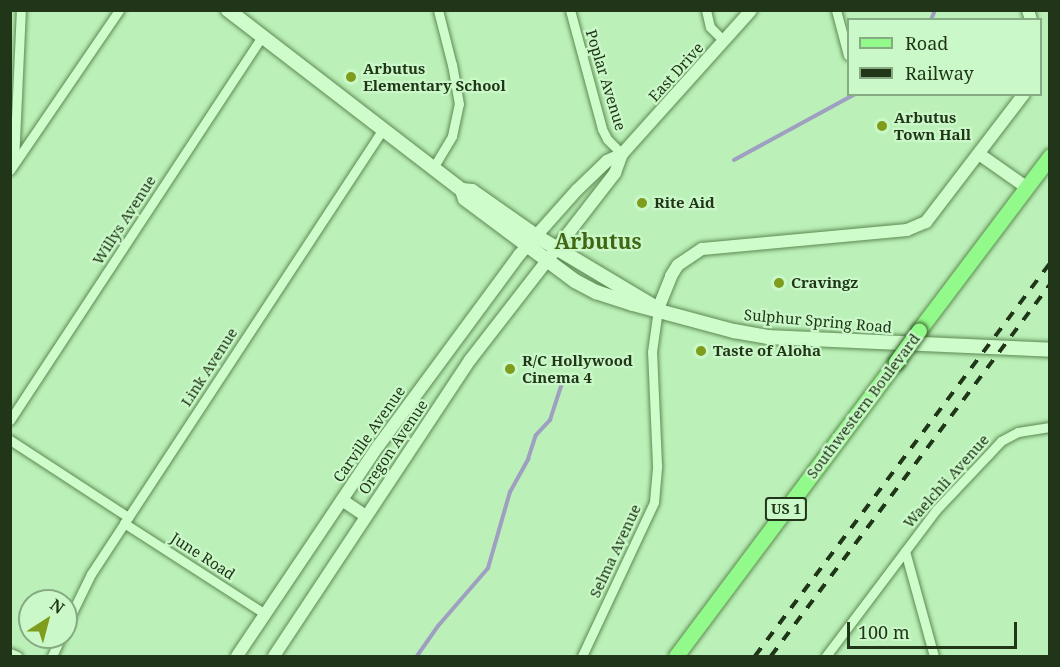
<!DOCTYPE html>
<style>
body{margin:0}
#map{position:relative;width:1060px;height:667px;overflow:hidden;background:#bbf1b8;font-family:"Noto Serif",serif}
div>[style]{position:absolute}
.stream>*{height:4px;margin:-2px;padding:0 2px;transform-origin:2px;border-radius:2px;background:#9e9fc1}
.roads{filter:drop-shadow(0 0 2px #5e8952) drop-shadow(0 0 2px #5e8952)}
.minor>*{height:9px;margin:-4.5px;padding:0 4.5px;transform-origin:4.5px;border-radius:4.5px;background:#cefccb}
.tertiary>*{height:12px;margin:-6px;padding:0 6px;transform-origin:6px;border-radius:6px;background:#cefccb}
.secondary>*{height:14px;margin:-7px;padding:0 7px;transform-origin:7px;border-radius:7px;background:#cefccb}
.primary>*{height:15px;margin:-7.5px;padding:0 7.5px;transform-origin:7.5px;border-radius:7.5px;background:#92fa8a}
.rail>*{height:4px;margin-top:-2px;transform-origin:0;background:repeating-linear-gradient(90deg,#213619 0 10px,transparent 0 20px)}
.bridges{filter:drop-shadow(0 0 2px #355527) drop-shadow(0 0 2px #355527)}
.primary-bridge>*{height:15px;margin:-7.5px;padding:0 7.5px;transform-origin:7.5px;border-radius:7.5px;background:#92fa8a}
.dots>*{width:16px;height:16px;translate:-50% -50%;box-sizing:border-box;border:3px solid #caf8c8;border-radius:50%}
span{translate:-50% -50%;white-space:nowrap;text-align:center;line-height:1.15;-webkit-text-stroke:4.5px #caf8c8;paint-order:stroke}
.shield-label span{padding:2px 4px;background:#caf8c8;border:2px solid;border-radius:4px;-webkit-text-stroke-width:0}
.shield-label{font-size:14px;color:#213619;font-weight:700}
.poi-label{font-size:15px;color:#213619;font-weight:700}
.left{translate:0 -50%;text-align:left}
.street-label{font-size:15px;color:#213619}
.district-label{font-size:21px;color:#416614;font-weight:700}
.frame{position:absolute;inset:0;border:12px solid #213619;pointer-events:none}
.legend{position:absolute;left:847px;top:18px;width:195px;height:78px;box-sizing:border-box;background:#caf8c8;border:2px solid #86aa82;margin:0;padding:8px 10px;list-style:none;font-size:18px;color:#213619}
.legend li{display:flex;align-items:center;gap:12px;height:30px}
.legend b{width:30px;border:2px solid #86aa82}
.north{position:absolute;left:18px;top:589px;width:60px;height:60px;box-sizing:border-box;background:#caf8c8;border:2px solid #86aa82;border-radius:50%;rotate:36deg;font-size:16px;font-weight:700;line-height:24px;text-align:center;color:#213619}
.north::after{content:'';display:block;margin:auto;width:21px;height:27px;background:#7e9d1d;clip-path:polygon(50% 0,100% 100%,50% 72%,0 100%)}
.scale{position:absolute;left:847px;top:622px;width:170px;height:27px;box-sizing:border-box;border:3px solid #213619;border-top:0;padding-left:8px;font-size:18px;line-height:21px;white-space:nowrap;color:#213619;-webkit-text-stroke:4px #caf8c8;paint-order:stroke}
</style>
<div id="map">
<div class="stream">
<i style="left:931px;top:20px;width:11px;rotate:-68deg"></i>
<i style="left:734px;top:160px;width:138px;rotate:-28.6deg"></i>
<i style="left:417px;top:656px;width:37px;rotate:-55deg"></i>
<i style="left:438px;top:626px;width:77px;rotate:-49.2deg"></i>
<i style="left:488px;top:568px;width:79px;rotate:-73.9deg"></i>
<i style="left:510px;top:492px;width:38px;rotate:-61deg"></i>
<i style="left:528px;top:459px;width:25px;rotate:-72deg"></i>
<i style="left:536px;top:435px;width:21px;rotate:-47deg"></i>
<i style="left:550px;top:420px;width:42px;rotate:-72deg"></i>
</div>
<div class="roads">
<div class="minor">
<i style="left:570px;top:10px;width:123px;rotate:74.9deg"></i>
<i style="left:602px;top:129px;width:11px;rotate:63deg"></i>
<i style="left:607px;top:139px;width:21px;rotate:45deg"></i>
<i style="left:706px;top:10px;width:17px;rotate:77deg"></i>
<i style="left:710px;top:27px;width:20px;rotate:45deg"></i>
<i style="left:836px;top:10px;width:47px;rotate:75.1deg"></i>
<i style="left:14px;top:162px;width:152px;rotate:-87.4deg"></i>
<i style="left:433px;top:168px;width:37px;rotate:-59deg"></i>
<i style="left:452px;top:136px;width:33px;rotate:-78deg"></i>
<i style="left:459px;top:104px;width:40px;rotate:-100deg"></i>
<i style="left:452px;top:65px;width:57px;rotate:-104.3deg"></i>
<i style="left:10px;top:170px;width:194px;rotate:-55.7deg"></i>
<i style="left:10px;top:420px;width:459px;rotate:-56.7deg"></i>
<i style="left:10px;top:440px;width:141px;rotate:33.1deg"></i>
<i style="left:124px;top:523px;width:168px;rotate:32.8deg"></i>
<i style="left:905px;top:551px;width:109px;rotate:74.6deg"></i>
<i style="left:66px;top:625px;width:57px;rotate:-63.9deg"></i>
<i style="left:91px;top:574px;width:532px;rotate:-56.73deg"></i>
<i style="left:10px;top:653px;width:8px;rotate:23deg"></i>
<i style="left:52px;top:656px;width:21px;rotate:-65deg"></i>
<i style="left:582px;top:656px;width:170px;rotate:-64.9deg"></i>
<i style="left:654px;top:502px;width:37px;rotate:-85deg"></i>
<i style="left:657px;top:465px;width:113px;rotate:-92.5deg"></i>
<i style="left:652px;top:352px;width:43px;rotate:-82.1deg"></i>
<i style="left:826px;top:656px;width:183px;rotate:-53deg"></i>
<i style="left:936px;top:510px;width:76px;rotate:-46.6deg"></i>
<i style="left:988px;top:455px;width:19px;rotate:-47deg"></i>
<i style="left:1001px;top:441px;width:19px;rotate:-28deg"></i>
<i style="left:1018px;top:432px;width:32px;rotate:-9deg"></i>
</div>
<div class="tertiary">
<i style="left:1028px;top:10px;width:10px;rotate:73deg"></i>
<i style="left:979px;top:154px;width:57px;rotate:35.1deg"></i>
<i style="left:658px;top:309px;width:35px;rotate:-68deg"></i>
<i style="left:671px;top:276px;width:13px;rotate:-58deg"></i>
<i style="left:678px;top:265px;width:29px;rotate:-34deg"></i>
<i style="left:702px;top:249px;width:206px;rotate:-5.3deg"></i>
<i style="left:907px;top:230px;width:21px;rotate:-23deg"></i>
<i style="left:926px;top:222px;width:161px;rotate:-52.6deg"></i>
<i style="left:342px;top:500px;width:29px;rotate:34deg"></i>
<i style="left:237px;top:656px;width:254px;rotate:-56.1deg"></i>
<i style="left:379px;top:445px;width:236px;rotate:-53.6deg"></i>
<i style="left:519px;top:255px;width:87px;rotate:-48.3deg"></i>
<i style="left:577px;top:190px;width:42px;rotate:-44deg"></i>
<i style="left:607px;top:161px;width:17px;rotate:-25deg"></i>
<i style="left:274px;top:656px;width:355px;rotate:-56.5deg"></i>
<i style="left:470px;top:360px;width:237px;rotate:-52.2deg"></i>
<i style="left:615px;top:173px;width:20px;rotate:-70deg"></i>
<i style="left:622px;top:154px;width:193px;rotate:-48.1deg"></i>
</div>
<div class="secondary">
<i style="left:228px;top:10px;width:295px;rotate:37.6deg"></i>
<i style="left:462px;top:190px;width:10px;rotate:6deg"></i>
<i style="left:472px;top:191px;width:78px;rotate:35.1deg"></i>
<i style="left:536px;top:236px;width:136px;rotate:30.9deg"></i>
<i style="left:462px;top:190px;width:9px;rotate:72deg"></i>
<i style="left:465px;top:199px;width:137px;rotate:36.7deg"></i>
<i style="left:575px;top:281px;width:24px;rotate:28deg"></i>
<i style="left:596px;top:292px;width:39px;rotate:18deg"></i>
<i style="left:633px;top:304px;width:105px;rotate:15deg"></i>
<i style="left:734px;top:331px;width:35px;rotate:10deg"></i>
<i style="left:768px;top:337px;width:282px;rotate:2.6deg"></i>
</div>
<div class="primary">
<i style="left:919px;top:330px;width:218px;rotate:-53deg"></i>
<i style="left:676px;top:656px;width:367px;rotate:-53.2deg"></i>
</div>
</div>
<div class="rail">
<i style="left:755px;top:656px;width:491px;rotate:-53.1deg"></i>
<i style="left:771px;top:656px;width:465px;rotate:-53.1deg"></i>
</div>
<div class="bridges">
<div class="primary-bridge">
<i style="left:896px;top:362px;width:39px;rotate:-54deg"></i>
</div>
</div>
<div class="dots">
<i style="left:351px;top:77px;background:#7e9d1d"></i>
<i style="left:882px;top:126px;background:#7e9d1d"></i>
<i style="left:642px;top:203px;background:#7e9d1d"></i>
<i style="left:779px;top:283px;background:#7e9d1d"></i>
<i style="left:701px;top:351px;background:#7e9d1d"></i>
<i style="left:510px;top:369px;background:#7e9d1d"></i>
</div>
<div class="shield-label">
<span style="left:786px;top:509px">US 1</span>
</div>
<div class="poi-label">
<span class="left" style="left:363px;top:77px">Arbutus<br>Elementary School</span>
<span class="left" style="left:894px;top:126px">Arbutus<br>Town Hall</span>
<span class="left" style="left:654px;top:203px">Rite Aid</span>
<span class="left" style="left:791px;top:283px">Cravingz</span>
<span class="left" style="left:713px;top:351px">Taste of Aloha</span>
<span class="left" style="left:522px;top:369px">R/C Hollywood<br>Cinema 4</span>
</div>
<div class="street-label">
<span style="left:676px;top:72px;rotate:-48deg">East Drive</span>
<span style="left:606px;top:80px;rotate:73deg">Poplar Avenue</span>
<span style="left:124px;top:220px;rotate:-57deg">Willys Avenue</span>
<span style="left:818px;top:321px;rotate:5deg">Sulphur Spring Road</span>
<span style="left:209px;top:367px;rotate:-57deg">Link Avenue</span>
<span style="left:863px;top:406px;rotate:-53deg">Southwestern Boulevard</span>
<span style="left:369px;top:434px;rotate:-55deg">Carville Avenue</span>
<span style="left:393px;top:447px;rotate:-56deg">Oregon Avenue</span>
<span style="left:946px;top:481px;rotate:-48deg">Waelchli Avenue</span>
<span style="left:615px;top:551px;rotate:-65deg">Selma Avenue</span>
<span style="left:203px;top:556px;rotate:33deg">June Road</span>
</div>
<div class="district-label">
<span style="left:598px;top:241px">Arbutus</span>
</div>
<div class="frame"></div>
<ul class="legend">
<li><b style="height:8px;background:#92fa8a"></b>Road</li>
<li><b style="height:8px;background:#213619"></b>Railway</li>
</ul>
<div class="north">N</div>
<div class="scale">100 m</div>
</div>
